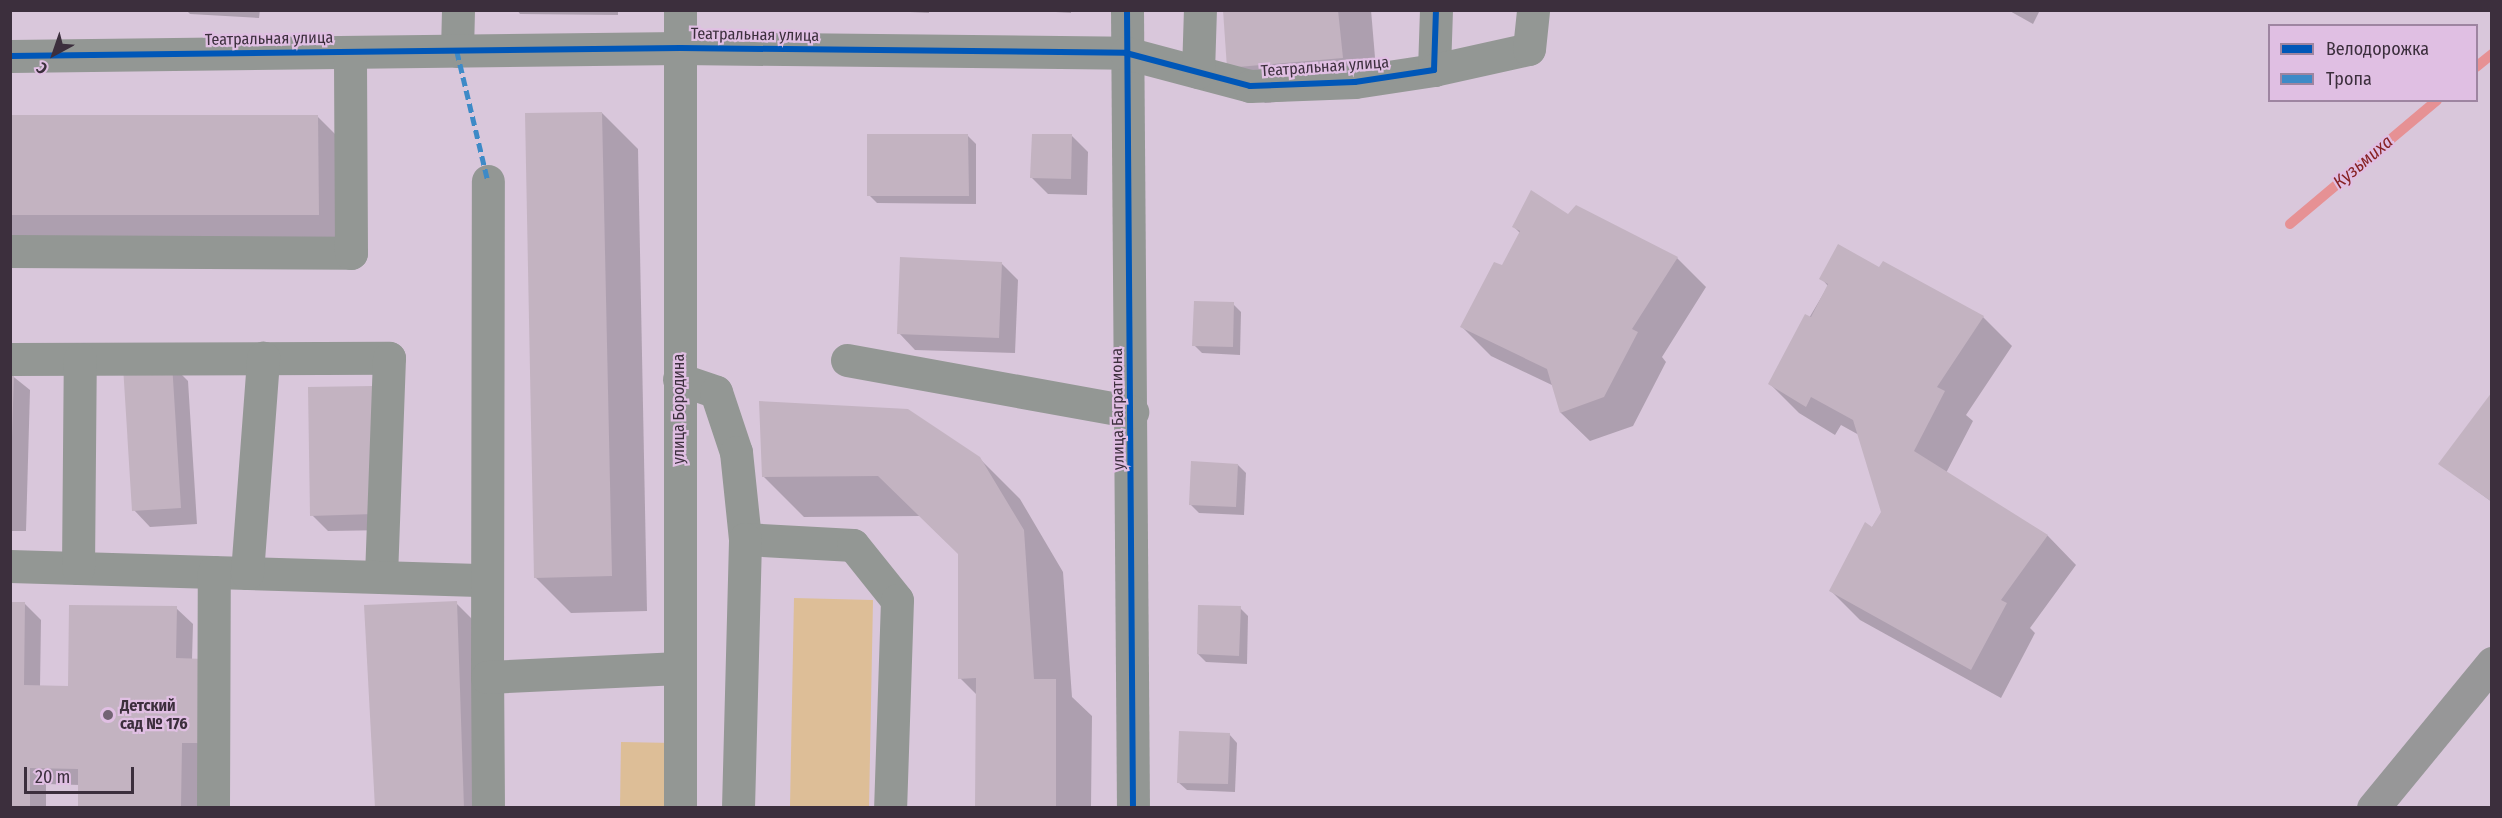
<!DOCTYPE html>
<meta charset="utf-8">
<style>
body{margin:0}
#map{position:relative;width:2502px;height:818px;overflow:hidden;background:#d9c7db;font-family:"Fira Sans Condensed",sans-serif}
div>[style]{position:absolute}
.green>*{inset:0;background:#ddbe97}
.shadow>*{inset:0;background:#0003}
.stream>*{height:10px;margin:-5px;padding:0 5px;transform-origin:5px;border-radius:5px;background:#e69194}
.building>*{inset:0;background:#c3b3c1}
.minor>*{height:33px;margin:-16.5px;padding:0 16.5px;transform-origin:16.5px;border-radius:16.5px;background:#939794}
.major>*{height:33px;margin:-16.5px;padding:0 16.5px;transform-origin:16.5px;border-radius:16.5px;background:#979798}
.quiet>*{height:4.5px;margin-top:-2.25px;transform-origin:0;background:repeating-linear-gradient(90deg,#3e8ac7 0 9px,transparent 0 13.5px)}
.cycleway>*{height:6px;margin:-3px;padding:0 3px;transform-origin:3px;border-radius:3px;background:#0057b8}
.dots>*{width:16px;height:16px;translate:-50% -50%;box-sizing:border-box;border:3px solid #e0bfe3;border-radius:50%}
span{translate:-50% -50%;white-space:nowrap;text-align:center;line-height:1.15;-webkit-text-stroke:4.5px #e0bfe3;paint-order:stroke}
.street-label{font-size:16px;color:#3c2f3d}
.poi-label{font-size:16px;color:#3c2f3d;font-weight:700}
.left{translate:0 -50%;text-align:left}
.water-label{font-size:18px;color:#872225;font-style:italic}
.frame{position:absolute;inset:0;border:12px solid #3c2f3d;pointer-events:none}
.legend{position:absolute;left:2268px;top:24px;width:210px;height:78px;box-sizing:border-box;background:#e0bfe3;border:2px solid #9e85a1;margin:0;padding:8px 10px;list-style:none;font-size:18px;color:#3c2f3d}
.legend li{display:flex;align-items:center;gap:12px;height:30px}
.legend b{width:30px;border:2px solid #9e85a1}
.north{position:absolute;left:24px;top:24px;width:60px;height:60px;-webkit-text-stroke:4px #e0bfe3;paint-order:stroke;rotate:220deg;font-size:16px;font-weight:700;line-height:24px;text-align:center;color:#3c2f3d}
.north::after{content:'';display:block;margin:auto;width:21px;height:27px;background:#3c2f3d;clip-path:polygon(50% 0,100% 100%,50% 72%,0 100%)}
.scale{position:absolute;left:24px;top:767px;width:110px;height:27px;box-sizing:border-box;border:3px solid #3c2f3d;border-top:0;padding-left:8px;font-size:18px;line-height:21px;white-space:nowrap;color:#3c2f3d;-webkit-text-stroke:4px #e0bfe3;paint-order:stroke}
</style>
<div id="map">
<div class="green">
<i style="clip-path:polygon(794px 598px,873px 600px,869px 807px,790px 807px)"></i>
<i style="clip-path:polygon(621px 742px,673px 743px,672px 807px,620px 808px)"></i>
</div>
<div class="shadow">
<i style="clip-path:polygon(47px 10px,80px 10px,79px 12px)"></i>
<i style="clip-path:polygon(186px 10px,260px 10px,259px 18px,190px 14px)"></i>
<i style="clip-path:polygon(517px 10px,618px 10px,618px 15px,520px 14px)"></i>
<i style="clip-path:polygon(872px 10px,929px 10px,929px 13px)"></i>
<i style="clip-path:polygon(1025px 10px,1071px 10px,1071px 13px)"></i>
<i style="clip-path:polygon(1224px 10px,1371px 10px,1378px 93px,1265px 103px,1229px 67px)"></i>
<i style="clip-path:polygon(2008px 10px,2040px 10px,2033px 24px)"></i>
<i style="clip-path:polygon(602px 113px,638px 149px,647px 611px,571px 613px,535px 577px)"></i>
<i style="clip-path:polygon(10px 117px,318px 117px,354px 153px,354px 250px,10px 251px)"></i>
<i style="clip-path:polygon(968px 136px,976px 144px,976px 204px,877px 203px,869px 195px)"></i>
<i style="clip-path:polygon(1072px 136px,1088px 152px,1087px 195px,1048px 194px,1032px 178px)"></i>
<i style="clip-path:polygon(1576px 207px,1677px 258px,1706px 287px,1662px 357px,1666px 362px,1633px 426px,1590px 441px,1561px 413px,1554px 386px,1491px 356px,1462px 327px,1503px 267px,1520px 233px,1514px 227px,1569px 216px)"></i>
<i style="clip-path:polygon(1001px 263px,1018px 280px,1015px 353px,915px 350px,899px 333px)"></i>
<i style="clip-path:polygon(1883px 263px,1983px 317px,2012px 346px,1966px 415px,1973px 421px,1946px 473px,2048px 536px,2076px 565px,2030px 628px,2035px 633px,2001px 698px,1860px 620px,1831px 591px,1882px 512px,1859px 435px,1841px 425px,1835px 435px,1799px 413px,1770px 384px,1828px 286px,1821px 278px,1879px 269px)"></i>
<i style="clip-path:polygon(1233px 304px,1241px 312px,1240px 355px,1202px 353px,1194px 345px)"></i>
<i style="clip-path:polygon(172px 365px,188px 381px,197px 524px,150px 527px,134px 510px)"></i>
<i style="clip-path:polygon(10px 374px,30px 390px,26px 531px,10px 531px)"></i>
<i style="clip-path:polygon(310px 388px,390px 530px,328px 531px,312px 515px)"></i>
<i style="clip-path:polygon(2492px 394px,2492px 502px,2440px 464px)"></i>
<i style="clip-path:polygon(979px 458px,1020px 499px,1063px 572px,1072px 697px,1092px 716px,1091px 808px,977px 808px,978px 696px,960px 678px,960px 555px,920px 516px,804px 517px,763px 476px)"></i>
<i style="clip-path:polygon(1238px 465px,1246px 473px,1244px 515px,1199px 513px,1190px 504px)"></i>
<i style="clip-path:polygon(24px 603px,41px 620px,40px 687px,70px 688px,176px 608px,193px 624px,192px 660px,205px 661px,197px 808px,79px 808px,80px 785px,46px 784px,46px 808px,10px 808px)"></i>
<i style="clip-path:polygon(456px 603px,492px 639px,503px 808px,376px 808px)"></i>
<i style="clip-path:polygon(1240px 608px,1248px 616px,1247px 664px,1206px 662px,1198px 654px)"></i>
<i style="clip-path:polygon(1229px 734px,1237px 743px,1235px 792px,1187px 790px,1178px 782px)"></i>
</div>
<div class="stream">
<i style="left:2476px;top:67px;width:21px;rotate:-39deg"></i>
<i style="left:2290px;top:224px;width:192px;rotate:-40.1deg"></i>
</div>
<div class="building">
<i style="clip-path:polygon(1223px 10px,1338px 10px,1343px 58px,1227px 68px)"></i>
<i style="clip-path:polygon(602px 112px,612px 576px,534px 578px,525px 113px)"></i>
<i style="clip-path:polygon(10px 115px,318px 115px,319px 215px,10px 215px)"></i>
<i style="clip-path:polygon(867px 134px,968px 134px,969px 196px,867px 196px)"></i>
<i style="clip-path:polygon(1032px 134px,1072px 134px,1071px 179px,1030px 178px)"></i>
<i style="clip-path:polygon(1531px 190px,1568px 214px,1576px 205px,1678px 257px,1632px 329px,1638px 332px,1604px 397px,1560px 413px,1547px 369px,1460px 327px,1494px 262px,1502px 265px,1520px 231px,1512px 227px)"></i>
<i style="clip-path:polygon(1838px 244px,1879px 267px,1883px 261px,1984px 316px,1937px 387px,1945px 391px,1914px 451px,2048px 535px,2001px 600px,2007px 603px,1971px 670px,1829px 591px,1865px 522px,1872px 527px,1881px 512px,1853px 420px,1811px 397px,1806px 407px,1768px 384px,1805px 314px,1811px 317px,1828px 284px,1819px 279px)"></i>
<i style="clip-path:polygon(900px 257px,1002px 262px,999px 338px,897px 334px)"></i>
<i style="clip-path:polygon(1194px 301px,1234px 302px,1233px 347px,1192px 346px)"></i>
<i style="clip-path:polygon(172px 363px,181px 508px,132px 511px,123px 366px)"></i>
<i style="clip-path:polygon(10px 372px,14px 372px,12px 438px,10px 438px)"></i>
<i style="clip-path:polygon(372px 386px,374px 514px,310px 516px,308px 387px)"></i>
<i style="clip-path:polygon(2492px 392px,2492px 502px,2438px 464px)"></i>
<i style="clip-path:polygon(759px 401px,908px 409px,980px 457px,1024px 530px,1034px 679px,1056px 679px,1056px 808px,975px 808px,976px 678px,958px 679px,958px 554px,878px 476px,762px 477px)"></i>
<i style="clip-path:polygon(1191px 461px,1238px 464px,1236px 507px,1189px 505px)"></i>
<i style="clip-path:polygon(457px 601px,464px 808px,375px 808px,364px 605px)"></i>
<i style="clip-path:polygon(10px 602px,25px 602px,24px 685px,68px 686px,69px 605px,177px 606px,176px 658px,205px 659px,205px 743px,182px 743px,181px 808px,78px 808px,78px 769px,30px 768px,30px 808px,10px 808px)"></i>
<i style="clip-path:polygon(1198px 605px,1241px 606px,1239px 656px,1197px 654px)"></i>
<i style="clip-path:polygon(1179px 731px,1230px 733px,1228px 784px,1177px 783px)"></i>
</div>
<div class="minor">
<i style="left:1127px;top:10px;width:798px;rotate:89.57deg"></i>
<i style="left:457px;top:51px;width:41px;rotate:-88.6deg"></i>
<i style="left:10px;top:56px;width:670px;rotate:-0.68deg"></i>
<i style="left:680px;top:48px;width:446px;rotate:0.6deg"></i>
<i style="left:1126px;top:53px;width:128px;rotate:14.9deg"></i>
<i style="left:1250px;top:86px;width:105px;rotate:-2.2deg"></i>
<i style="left:1355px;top:82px;width:80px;rotate:-8.6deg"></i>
<i style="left:1434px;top:70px;width:60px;rotate:-88.1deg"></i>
<i style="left:1434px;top:70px;width:97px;rotate:-12.5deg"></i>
<i style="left:1529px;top:49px;width:39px;rotate:-84deg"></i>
<i style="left:1198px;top:72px;width:62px;rotate:-88.2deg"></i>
<i style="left:10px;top:251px;width:341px;rotate:0.3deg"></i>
<i style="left:351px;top:253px;width:201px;rotate:-90.3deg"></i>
<i style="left:10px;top:359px;width:379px;rotate:-0.2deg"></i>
<i style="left:389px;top:358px;width:219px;rotate:92.1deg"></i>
<i style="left:847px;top:360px;width:290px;rotate:10.3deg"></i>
<i style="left:679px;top:379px;width:39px;rotate:19deg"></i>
<i style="left:716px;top:392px;width:63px;rotate:71.6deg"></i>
<i style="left:736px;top:452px;width:87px;rotate:84.1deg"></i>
<i style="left:745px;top:539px;width:108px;rotate:3.2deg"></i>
<i style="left:853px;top:545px;width:70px;rotate:51.3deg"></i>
<i style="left:897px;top:600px;width:208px;rotate:91.9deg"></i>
<i style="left:10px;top:566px;width:477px;rotate:1.7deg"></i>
<i style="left:78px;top:568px;width:209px;rotate:-89.5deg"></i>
<i style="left:247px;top:573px;width:216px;rotate:-85.7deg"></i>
<i style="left:487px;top:677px;width:496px;rotate:-89.9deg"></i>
<i style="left:213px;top:808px;width:236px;rotate:-89.8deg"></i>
<i style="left:488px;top:808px;width:131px;rotate:-90.4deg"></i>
<i style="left:487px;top:677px;width:192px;rotate:-2.7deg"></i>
<i style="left:680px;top:808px;width:798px;rotate:-90deg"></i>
<i style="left:738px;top:808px;width:269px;rotate:-88.5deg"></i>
</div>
<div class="major">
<i style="left:2373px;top:808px;width:188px;rotate:-50.6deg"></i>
</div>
<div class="quiet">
<i style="left:457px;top:51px;width:134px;rotate:76.6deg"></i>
</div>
<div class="cycleway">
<i style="left:1127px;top:10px;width:798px;rotate:89.57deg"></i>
<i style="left:10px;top:56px;width:670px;rotate:-0.68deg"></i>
<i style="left:680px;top:48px;width:446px;rotate:0.6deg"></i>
<i style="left:1126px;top:53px;width:128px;rotate:14.9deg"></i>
<i style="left:1250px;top:86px;width:105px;rotate:-2.2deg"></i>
<i style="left:1355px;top:82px;width:80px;rotate:-8.6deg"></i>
<i style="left:1434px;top:70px;width:60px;rotate:-88.1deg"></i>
</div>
<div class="dots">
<i style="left:108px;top:715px;background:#736474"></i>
</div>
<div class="street-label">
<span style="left:755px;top:35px;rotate:1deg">Театральная улица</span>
<span style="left:269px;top:39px;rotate:-1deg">Театральная улица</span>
<span style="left:1325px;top:67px;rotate:-4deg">Театральная улица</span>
<span style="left:679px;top:409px;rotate:-90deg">улица Бородина</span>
<span style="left:1118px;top:409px;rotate:-91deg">улица Багратиона</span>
</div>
<div class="poi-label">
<span class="left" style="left:120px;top:715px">Детский<br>сад № 176</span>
</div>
<div class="water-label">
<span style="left:2363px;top:162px;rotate:-40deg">Кузьмиха</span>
</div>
<div class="frame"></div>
<ul class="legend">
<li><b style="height:8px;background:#0057b8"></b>Велодорожка</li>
<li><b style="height:8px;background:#3e8ac7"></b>Тропа</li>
</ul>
<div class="north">С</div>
<div class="scale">20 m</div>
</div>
